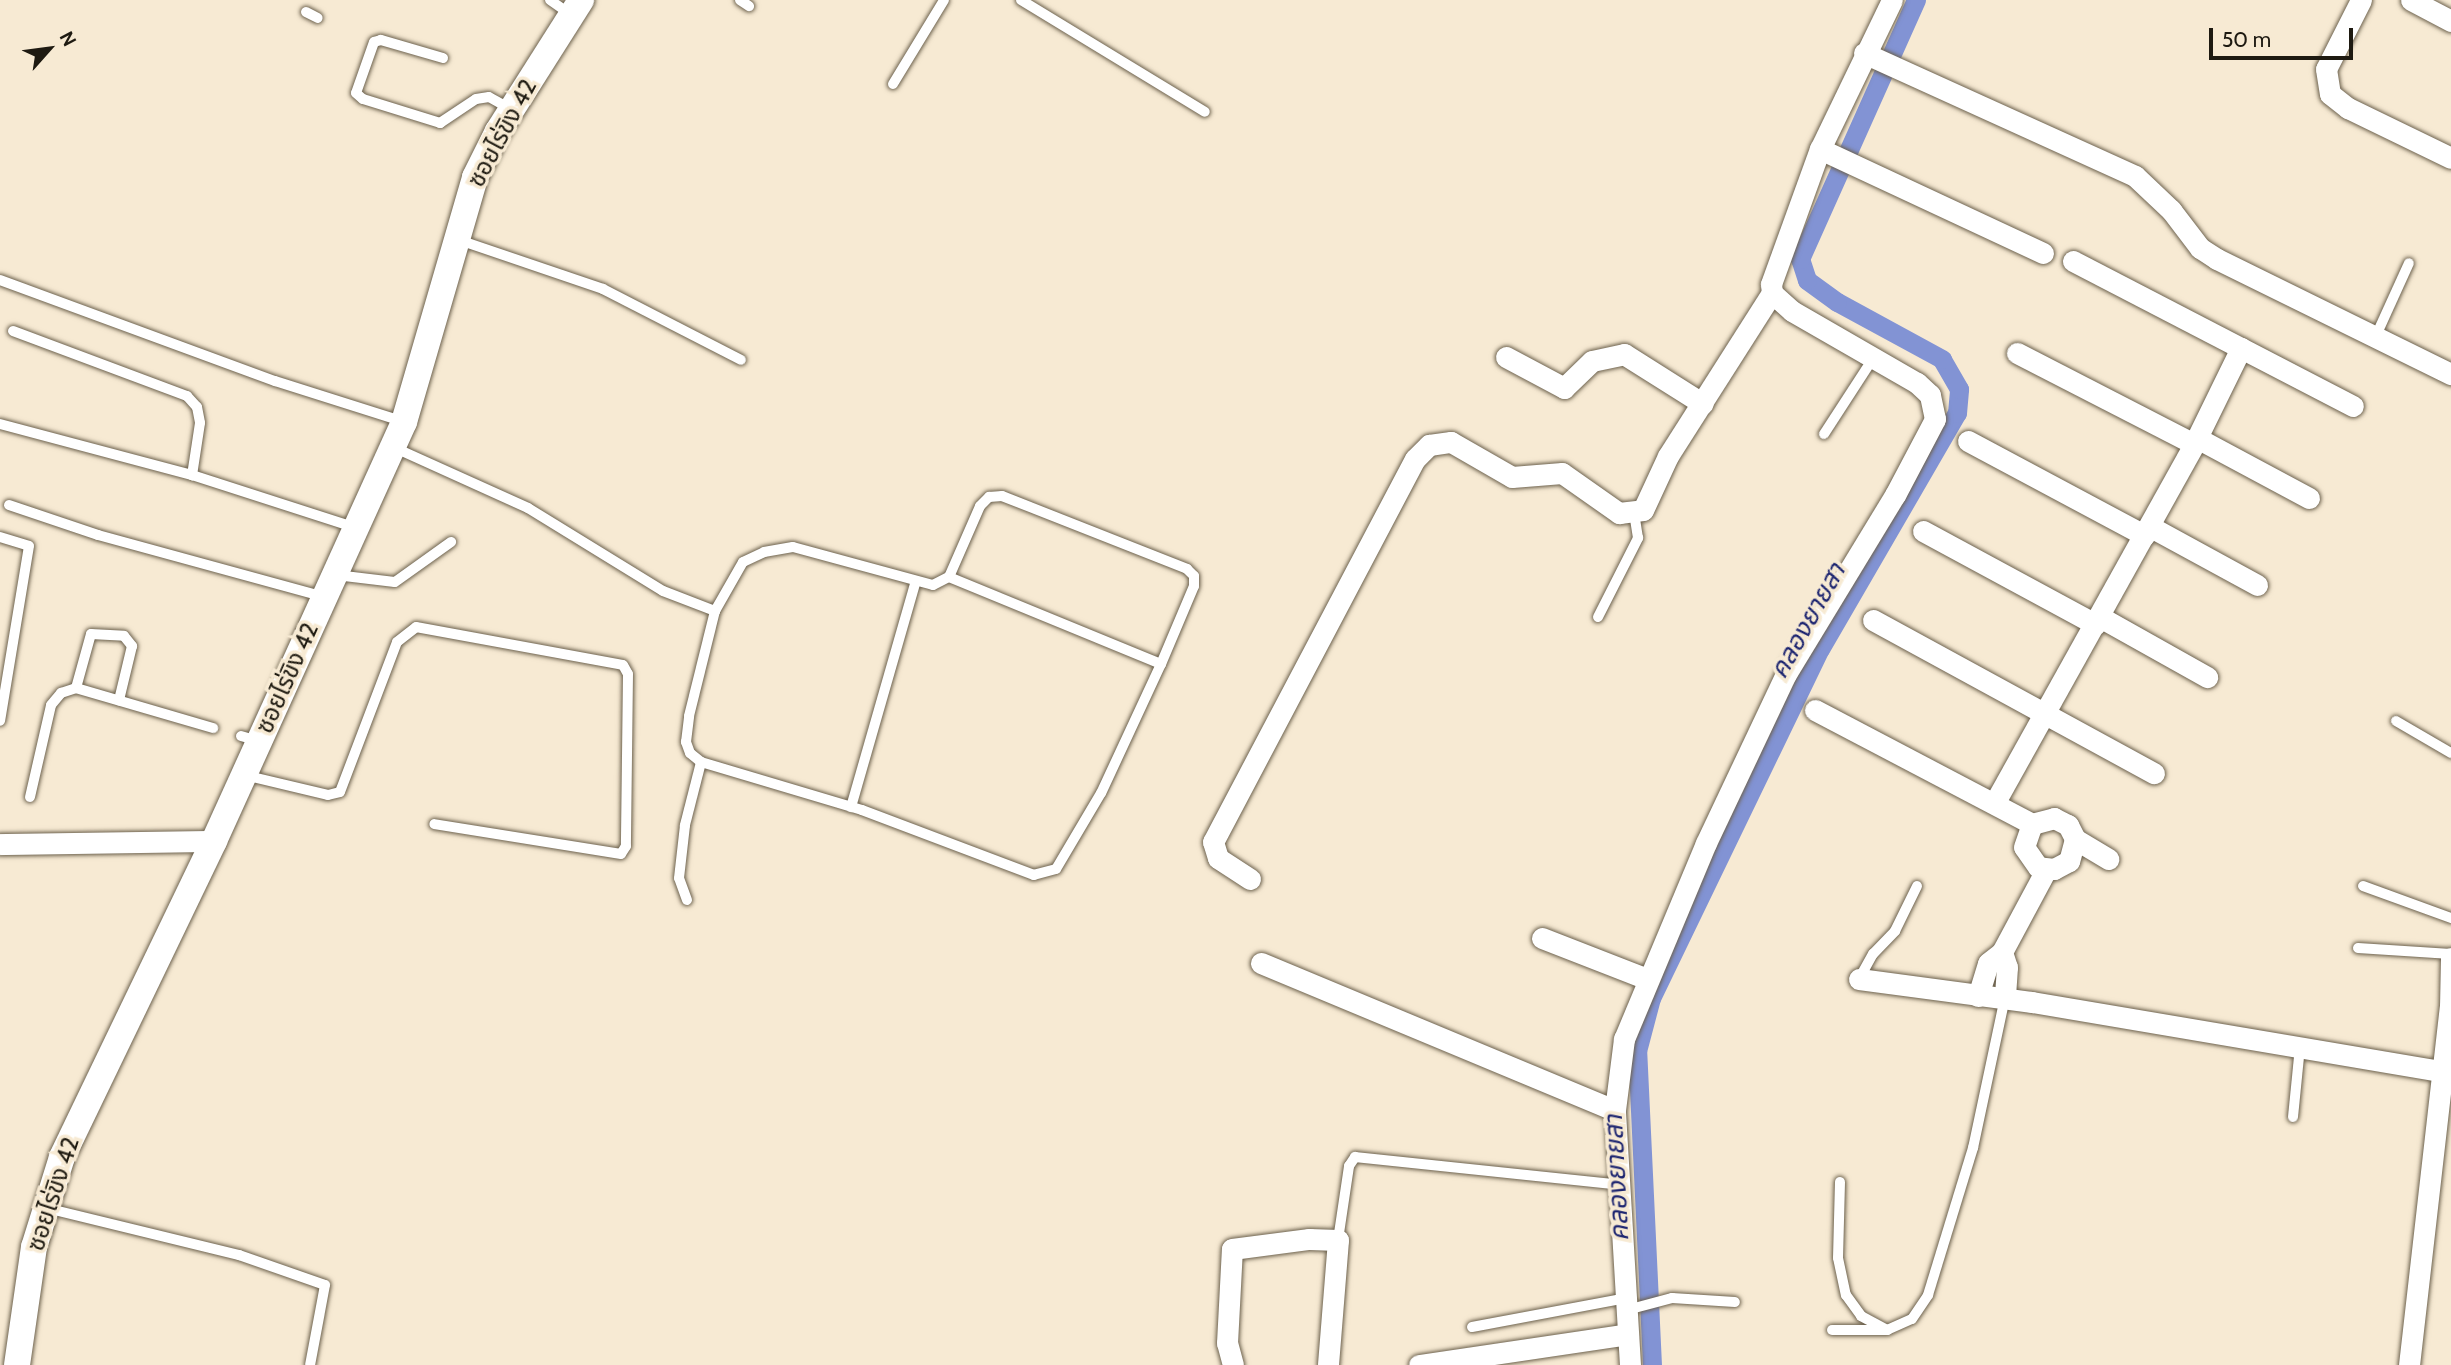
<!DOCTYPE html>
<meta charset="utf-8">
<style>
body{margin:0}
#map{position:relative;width:2451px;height:1365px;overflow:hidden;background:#f7ead3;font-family:Cabin,"Noto Sans Thai",sans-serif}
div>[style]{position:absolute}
.canal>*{height:19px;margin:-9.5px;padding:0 9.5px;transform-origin:9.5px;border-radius:9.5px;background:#8293d4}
.roads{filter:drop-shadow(0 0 2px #6c614d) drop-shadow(0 0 2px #6c614d)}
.service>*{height:10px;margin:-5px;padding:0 5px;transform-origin:5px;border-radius:5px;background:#fff}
.minor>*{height:21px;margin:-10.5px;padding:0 10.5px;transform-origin:10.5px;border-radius:10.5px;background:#fff}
.tertiary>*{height:26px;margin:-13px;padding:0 13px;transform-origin:13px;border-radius:13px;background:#fff}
span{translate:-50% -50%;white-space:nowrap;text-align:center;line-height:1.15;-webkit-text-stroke:7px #f7ead3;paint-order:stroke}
.street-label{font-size:24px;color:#1e1a11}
.water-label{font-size:26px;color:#1d2570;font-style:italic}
.north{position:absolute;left:14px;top:14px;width:70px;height:70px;-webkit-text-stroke:5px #f7ead3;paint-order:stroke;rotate:62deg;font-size:19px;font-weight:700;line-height:28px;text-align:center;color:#1e1a11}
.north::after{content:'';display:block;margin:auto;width:24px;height:32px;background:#1e1a11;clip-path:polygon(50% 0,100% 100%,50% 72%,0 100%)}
.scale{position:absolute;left:2209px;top:28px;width:144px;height:32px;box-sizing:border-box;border:4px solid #1e1a11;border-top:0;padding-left:9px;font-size:21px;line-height:24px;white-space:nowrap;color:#1e1a11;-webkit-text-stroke:5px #f7ead3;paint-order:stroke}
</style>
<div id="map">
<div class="canal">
<i style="left:1652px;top:1365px;width:314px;rotate:-92.7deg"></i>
<i style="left:1637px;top:1051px;width:55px;rotate:-75.2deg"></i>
<i style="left:1651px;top:998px;width:388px;rotate:-64.2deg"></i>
<i style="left:1820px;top:649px;width:273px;rotate:-59.9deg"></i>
<i style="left:1957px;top:413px;width:24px;rotate:-85deg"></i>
<i style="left:1959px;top:389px;width:34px;rotate:-120deg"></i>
<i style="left:1942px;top:359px;width:119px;rotate:-151.5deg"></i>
<i style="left:1837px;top:302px;width:37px;rotate:-144deg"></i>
<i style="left:1807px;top:280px;width:22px;rotate:-108deg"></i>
<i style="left:1800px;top:259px;width:284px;rotate:-65.9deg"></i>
</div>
<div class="roads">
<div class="service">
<i style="left:550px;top:0;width:24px;rotate:35deg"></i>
<i style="left:740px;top:0;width:11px;rotate:34deg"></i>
<i style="left:1021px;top:0;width:215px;rotate:31.3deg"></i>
<i style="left:306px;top:12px;width:13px;rotate:27deg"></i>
<i style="left:443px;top:58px;width:65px;rotate:-163.8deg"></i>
<i style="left:381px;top:40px;width:7px;rotate:164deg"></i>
<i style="left:374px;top:42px;width:54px;rotate:109.4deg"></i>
<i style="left:356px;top:93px;width:9px;rotate:41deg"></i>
<i style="left:363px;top:99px;width:81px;rotate:17.3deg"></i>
<i style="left:440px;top:123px;width:43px;rotate:-33.7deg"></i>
<i style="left:476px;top:99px;width:13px;rotate:-9deg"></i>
<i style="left:489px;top:97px;width:25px;rotate:29deg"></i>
<i style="left:893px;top:84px;width:98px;rotate:-58.7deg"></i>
<i style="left:459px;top:240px;width:152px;rotate:18.8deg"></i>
<i style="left:603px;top:289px;width:155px;rotate:27.2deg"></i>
<i style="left:0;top:280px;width:293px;rotate:20.2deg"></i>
<i style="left:275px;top:381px;width:135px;rotate:17.6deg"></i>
<i style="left:13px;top:331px;width:186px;rotate:20.5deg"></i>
<i style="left:187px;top:396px;width:15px;rotate:48deg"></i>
<i style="left:197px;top:407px;width:16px;rotate:79deg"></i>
<i style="left:200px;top:423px;width:53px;rotate:98.7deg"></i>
<i style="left:2375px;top:338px;width:82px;rotate:-65.6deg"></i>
<i style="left:0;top:424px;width:199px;rotate:14.9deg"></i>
<i style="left:192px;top:475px;width:172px;rotate:17.9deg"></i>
<i style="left:1824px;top:434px;width:92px;rotate:-57deg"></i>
<i style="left:393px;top:447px;width:148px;rotate:24.3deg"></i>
<i style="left:528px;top:508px;width:158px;rotate:31.6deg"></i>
<i style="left:663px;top:591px;width:56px;rotate:21deg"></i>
<i style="left:715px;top:611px;width:56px;rotate:-60.3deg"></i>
<i style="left:743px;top:562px;width:23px;rotate:-25deg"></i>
<i style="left:764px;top:552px;width:29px;rotate:-10deg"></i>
<i style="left:793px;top:547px;width:145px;rotate:15.2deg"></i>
<i style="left:933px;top:585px;width:18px;rotate:-27deg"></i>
<i style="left:949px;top:577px;width:77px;rotate:-66.4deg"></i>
<i style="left:980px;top:506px;width:13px;rotate:-45deg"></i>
<i style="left:989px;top:497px;width:13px;rotate:-4deg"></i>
<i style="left:1002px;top:496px;width:199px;rotate:21.5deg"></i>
<i style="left:1187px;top:569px;width:10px;rotate:45deg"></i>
<i style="left:1194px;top:576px;width:10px;rotate:90deg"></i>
<i style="left:1194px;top:586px;width:85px;rotate:112.9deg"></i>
<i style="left:1161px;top:664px;width:142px;rotate:114.9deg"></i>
<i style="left:1101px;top:793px;width:88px;rotate:120.6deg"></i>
<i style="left:1056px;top:869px;width:23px;rotate:165deg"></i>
<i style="left:1034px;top:875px;width:184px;rotate:-159.3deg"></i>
<i style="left:862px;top:810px;width:168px;rotate:-163.4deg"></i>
<i style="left:701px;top:762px;width:14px;rotate:-141deg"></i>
<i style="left:690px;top:753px;width:12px;rotate:-110deg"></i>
<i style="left:686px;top:742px;width:26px;rotate:-83deg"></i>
<i style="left:689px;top:716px;width:108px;rotate:-76.1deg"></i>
<i style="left:9px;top:505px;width:94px;rotate:18.6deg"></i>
<i style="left:98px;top:535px;width:234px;rotate:15.3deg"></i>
<i style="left:0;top:537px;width:30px;rotate:17deg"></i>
<i style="left:29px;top:546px;width:177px;rotate:99.4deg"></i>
<i style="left:336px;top:575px;width:59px;rotate:6.8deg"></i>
<i style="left:395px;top:582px;width:69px;rotate:-35.5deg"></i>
<i style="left:949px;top:577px;width:229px;rotate:22.3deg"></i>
<i style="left:1598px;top:617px;width:89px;rotate:-63.1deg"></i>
<i style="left:1638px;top:538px;width:25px;rotate:-99deg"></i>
<i style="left:76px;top:688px;width:56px;rotate:-74.5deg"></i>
<i style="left:91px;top:634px;width:33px;rotate:3deg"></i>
<i style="left:124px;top:636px;width:13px;rotate:51deg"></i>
<i style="left:132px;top:646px;width:56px;rotate:103.5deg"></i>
<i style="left:2396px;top:721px;width:64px;rotate:30.2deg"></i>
<i style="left:241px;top:736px;width:19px;rotate:16deg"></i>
<i style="left:244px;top:775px;width:86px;rotate:13.4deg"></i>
<i style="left:328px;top:795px;width:12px;rotate:-14deg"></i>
<i style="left:340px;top:792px;width:160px;rotate:-69.2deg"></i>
<i style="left:397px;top:642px;width:24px;rotate:-38deg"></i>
<i style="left:416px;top:627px;width:210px;rotate:10.4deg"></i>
<i style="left:623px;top:665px;width:10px;rotate:61deg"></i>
<i style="left:628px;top:674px;width:172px;rotate:90.7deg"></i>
<i style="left:626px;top:846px;width:9px;rotate:122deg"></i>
<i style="left:621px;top:854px;width:189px;rotate:-170.9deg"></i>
<i style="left:30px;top:797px;width:94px;rotate:-77.1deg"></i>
<i style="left:51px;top:705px;width:16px;rotate:-50deg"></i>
<i style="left:61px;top:693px;width:16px;rotate:-18deg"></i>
<i style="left:76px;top:688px;width:143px;rotate:16.3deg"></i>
<i style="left:851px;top:807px;width:235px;rotate:-74deg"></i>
<i style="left:2363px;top:886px;width:94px;rotate:20deg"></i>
<i style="left:687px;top:900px;width:23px;rotate:-110deg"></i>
<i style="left:679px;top:878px;width:53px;rotate:-83.5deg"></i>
<i style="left:685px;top:825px;width:65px;rotate:-75.7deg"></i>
<i style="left:2358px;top:948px;width:93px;rotate:3.7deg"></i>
<i style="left:1859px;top:979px;width:29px;rotate:-61deg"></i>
<i style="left:1873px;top:954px;width:32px;rotate:-46deg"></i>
<i style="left:1895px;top:931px;width:50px;rotate:-63.9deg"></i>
<i style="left:2293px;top:1117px;width:70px;rotate:-84.3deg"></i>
<i style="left:1840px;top:1182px;width:76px;rotate:91.5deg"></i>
<i style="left:1838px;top:1258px;width:38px;rotate:78deg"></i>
<i style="left:1846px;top:1295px;width:26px;rotate:54deg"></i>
<i style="left:1861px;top:1316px;width:30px;rotate:28deg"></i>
<i style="left:46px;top:1208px;width:199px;rotate:13.7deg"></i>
<i style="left:239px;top:1255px;width:91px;rotate:19.2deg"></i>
<i style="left:325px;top:1285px;width:81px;rotate:100.6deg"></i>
<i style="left:1338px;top:1240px;width:75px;rotate:-81.5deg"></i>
<i style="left:1349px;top:1166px;width:11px;rotate:-56deg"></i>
<i style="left:1355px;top:1157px;width:266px;rotate:6deg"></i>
<i style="left:1627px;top:1310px;width:47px;rotate:-14.9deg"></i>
<i style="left:1672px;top:1298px;width:63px;rotate:3.6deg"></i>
<i style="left:1472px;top:1327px;width:158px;rotate:-10.6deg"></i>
<i style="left:1832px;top:1330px;width:55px"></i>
<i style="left:1887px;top:1330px;width:27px;rotate:-24deg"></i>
<i style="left:1912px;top:1319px;width:29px;rotate:-56deg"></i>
<i style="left:1928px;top:1295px;width:154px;rotate:-73deg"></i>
<i style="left:1973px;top:1148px;width:153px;rotate:-78deg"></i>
</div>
<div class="minor">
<i style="left:2361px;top:0;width:77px;rotate:116.9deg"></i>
<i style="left:2326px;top:69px;width:25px;rotate:81deg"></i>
<i style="left:2330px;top:94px;width:23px;rotate:38deg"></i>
<i style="left:2348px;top:108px;width:114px;rotate:25.9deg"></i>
<i style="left:2411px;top:0;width:45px;rotate:27.7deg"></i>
<i style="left:1864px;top:53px;width:298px;rotate:24.4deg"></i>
<i style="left:2135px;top:176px;width:50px;rotate:43.4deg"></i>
<i style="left:2171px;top:210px;width:48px;rotate:52.7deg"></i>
<i style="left:2200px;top:248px;width:20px;rotate:33deg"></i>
<i style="left:2217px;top:259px;width:261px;rotate:26.2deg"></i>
<i style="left:1820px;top:149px;width:246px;rotate:25deg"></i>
<i style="left:2073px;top:261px;width:189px;rotate:27.4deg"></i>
<i style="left:2017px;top:353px;width:199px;rotate:27.2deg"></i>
<i style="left:1506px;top:357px;width:66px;rotate:28.1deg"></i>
<i style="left:1564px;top:388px;width:39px;rotate:-44deg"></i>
<i style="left:1592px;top:361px;width:33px;rotate:-12deg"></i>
<i style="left:1624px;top:354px;width:93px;rotate:32.3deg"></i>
<i style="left:2197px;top:438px;width:127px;rotate:28.2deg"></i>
<i style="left:1968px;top:441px;width:200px;rotate:28.1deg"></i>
<i style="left:2149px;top:526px;width:123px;rotate:28.6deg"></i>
<i style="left:1923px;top:531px;width:196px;rotate:28.4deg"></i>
<i style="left:2100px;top:617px;width:123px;rotate:29.3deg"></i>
<i style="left:1873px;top:620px;width:320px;rotate:28.6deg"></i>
<i style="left:1815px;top:710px;width:245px;rotate:27.7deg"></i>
<i style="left:1995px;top:802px;width:410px;rotate:-60.9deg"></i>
<i style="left:2194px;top:444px;width:107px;rotate:-63.9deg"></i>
<i style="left:2241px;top:348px;width:126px;rotate:27.4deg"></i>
<i style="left:2075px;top:839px;width:23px;rotate:105deg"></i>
<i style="left:2069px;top:861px;width:17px;rotate:152deg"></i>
<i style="left:2054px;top:869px;width:16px;rotate:-173deg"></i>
<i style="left:2038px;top:867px;width:24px;rotate:-125deg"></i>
<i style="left:2024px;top:847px;width:24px;rotate:-71deg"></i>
<i style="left:2032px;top:824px;width:23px;rotate:-15deg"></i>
<i style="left:2054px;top:818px;width:16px;rotate:27deg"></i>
<i style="left:2068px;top:825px;width:16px;rotate:63deg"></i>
<i style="left:2075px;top:839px;width:39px;rotate:31deg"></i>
<i style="left:0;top:844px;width:214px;rotate:-0.8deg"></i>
<i style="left:1250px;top:879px;width:38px;rotate:-147deg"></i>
<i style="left:1218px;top:858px;width:17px;rotate:-107deg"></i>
<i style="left:1213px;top:842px;width:433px;rotate:-62.2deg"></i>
<i style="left:1415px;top:459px;width:20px;rotate:-45deg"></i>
<i style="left:1429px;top:445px;width:22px;rotate:-8deg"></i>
<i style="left:1451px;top:442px;width:70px;rotate:29.8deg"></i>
<i style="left:1512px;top:477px;width:50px;rotate:-4.6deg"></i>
<i style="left:1562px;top:473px;width:70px;rotate:35.1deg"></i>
<i style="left:1619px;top:513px;width:24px;rotate:-7deg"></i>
<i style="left:1643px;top:510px;width:60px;rotate:-65.2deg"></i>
<i style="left:1668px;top:456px;width:193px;rotate:-57.5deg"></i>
<i style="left:1542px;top:938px;width:113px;rotate:21.3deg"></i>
<i style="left:2002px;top:952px;width:16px;rotate:72deg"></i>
<i style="left:2007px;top:967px;width:31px;rotate:94deg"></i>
<i style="left:1261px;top:963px;width:383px;rotate:22.6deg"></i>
<i style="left:1859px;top:979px;width:175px;rotate:7.6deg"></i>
<i style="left:2032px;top:1002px;width:416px;rotate:9.6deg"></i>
<i style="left:1978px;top:996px;width:34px;rotate:-73deg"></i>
<i style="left:1988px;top:963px;width:18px;rotate:-38deg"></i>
<i style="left:2002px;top:952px;width:93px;rotate:-61.8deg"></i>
<i style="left:1233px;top:1365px;width:23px;rotate:-105deg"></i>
<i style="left:1227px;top:1343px;width:94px;rotate:-87deg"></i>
<i style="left:1232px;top:1249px;width:78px;rotate:-7.4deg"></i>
<i style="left:1309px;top:1239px;width:29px;rotate:2deg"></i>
<i style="left:1338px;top:1240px;width:125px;rotate:94.6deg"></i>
<i style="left:1419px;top:1365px;width:211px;rotate:-8.4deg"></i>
<i style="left:1630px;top:1365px;width:255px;rotate:-93.4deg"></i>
<i style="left:1615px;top:1110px;width:72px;rotate:-82.8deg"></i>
<i style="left:1624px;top:1039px;width:212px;rotate:-67.3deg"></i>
<i style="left:1706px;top:843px;width:187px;rotate:-64.7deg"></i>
<i style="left:1786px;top:674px;width:210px;rotate:-58.7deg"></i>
<i style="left:1895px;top:495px;width:86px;rotate:-62.2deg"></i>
<i style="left:1935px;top:419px;width:25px;rotate:-102deg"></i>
<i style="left:1930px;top:395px;width:18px;rotate:-137deg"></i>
<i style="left:1917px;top:383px;width:144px;rotate:-150.1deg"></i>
<i style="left:1792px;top:311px;width:27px;rotate:-138deg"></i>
<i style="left:1772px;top:293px;width:9px;rotate:-96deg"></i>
<i style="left:1771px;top:284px;width:144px;rotate:-70.1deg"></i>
<i style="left:1820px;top:149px;width:165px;rotate:-64.2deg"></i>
<i style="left:2409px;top:1365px;width:360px;rotate:-83.5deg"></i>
<i style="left:2450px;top:1007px;width:49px;rotate:-88.8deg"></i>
</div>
<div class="tertiary">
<i style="left:17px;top:1365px;width:119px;rotate:-81.8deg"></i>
<i style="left:34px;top:1247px;width:94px;rotate:-72.7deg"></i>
<i style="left:62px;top:1157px;width:351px;rotate:-64.3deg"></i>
<i style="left:214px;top:841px;width:460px;rotate:-65.6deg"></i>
<i style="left:404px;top:422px;width:255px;rotate:-73.8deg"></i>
<i style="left:475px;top:177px;width:51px;rotate:-63.4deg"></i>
<i style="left:498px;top:131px;width:155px;rotate:-57.6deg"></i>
</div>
</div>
<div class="street-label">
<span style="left:502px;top:133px;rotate:-62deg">ซอยไร่ขิง 42</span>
<span style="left:287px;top:678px;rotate:-66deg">ซอยไร่ขิง 42</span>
<span style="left:53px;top:1194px;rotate:-72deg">ซอยไร่ขิง 42</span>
</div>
<div class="water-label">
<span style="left:1808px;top:621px;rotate:-61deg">คลองยายสา</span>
<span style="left:1617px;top:1178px;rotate:-93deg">คลองยายสา</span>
</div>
<div class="north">N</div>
<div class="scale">50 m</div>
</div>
